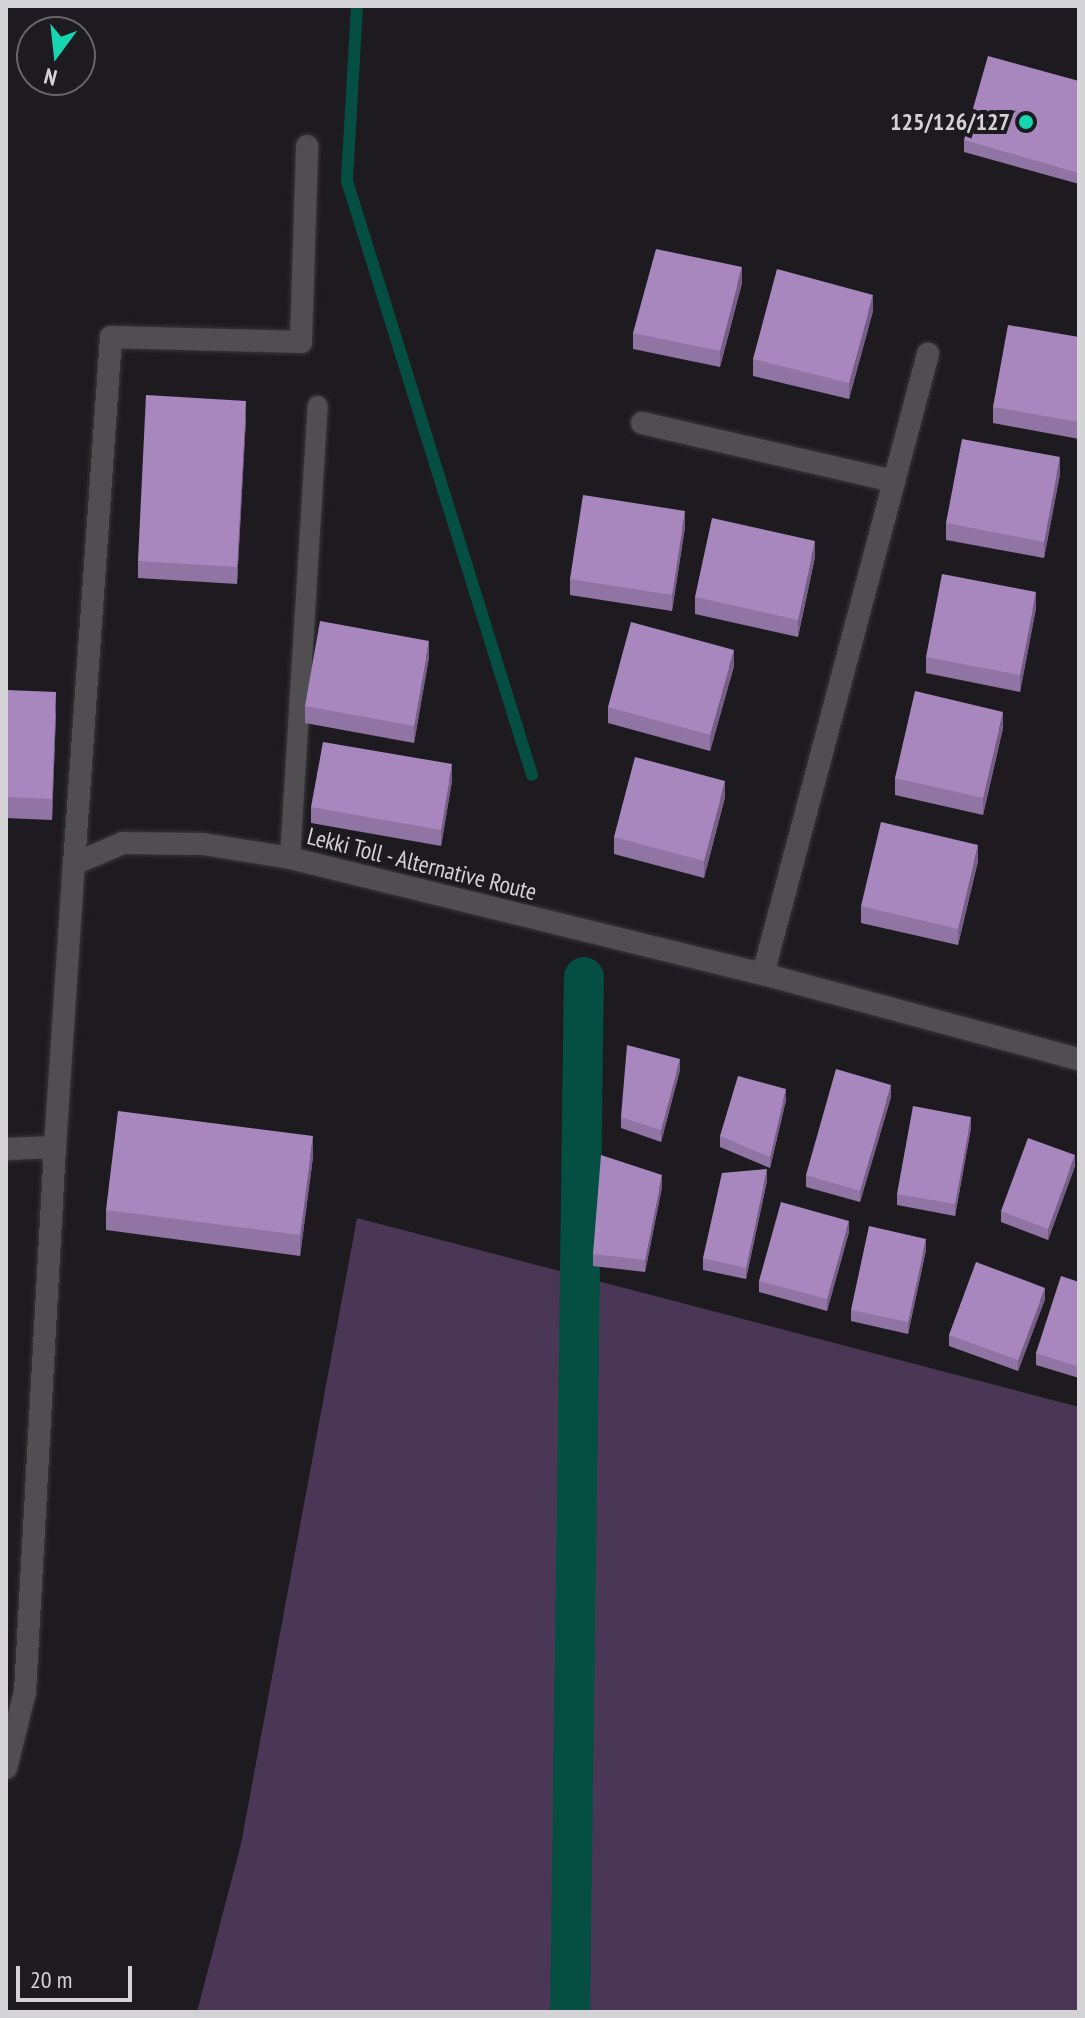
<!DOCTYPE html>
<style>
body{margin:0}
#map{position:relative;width:1085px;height:2018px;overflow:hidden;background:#1d1b1f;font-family:"PT Sans Narrow",sans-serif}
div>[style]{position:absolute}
.green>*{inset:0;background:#4a3756}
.stream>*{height:12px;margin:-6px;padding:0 6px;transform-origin:6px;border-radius:6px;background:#044f41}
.canal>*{height:40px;margin:-20px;padding:0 20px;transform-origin:20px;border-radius:20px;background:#044f41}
.roads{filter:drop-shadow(0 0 2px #383739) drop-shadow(0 0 2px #383739)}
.service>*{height:20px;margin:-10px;padding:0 10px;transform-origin:10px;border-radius:10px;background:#504e51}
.minor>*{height:22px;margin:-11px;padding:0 11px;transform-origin:11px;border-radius:11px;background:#504e51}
.wall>*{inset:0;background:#9074a4}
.shaded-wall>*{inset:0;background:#765e86}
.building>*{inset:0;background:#a887bf}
.dots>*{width:22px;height:22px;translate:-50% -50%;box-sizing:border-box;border:4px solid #1d1b1f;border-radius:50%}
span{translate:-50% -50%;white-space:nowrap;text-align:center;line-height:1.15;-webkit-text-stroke:8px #1d1b1f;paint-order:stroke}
.poi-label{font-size:24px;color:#d4d3d5;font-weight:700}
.right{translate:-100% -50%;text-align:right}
.street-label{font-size:24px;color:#d4d3d5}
.frame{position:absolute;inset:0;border:8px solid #d4d3d5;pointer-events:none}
.north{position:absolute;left:16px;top:16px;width:80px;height:80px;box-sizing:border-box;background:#1d1b1f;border:2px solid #666568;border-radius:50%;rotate:195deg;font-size:22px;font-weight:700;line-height:32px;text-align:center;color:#d4d3d5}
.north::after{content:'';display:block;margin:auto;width:28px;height:36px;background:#18d5b2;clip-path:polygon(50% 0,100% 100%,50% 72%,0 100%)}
.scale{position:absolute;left:16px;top:1966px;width:116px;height:36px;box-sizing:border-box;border:4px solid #d4d3d5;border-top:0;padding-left:10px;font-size:24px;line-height:28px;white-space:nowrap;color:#d4d3d5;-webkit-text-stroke:6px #1d1b1f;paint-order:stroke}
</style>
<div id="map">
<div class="green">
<i style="clip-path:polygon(357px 1218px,1079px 1407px,1079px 2012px,197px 2012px,241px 1844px)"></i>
</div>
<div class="stream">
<i style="left:357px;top:6px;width:175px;rotate:93.3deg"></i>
<i style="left:347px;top:181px;width:622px;rotate:72.7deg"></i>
</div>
<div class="canal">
<i style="left:570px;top:2012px;width:1035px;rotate:-89.23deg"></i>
</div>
<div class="roads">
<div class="service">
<i style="left:290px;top:858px;width:453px;rotate:-86.5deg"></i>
</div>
<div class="minor">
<i style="left:642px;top:423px;width:259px;rotate:13deg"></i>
<i style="left:74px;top:864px;width:528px;rotate:-85.98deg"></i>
<i style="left:111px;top:337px;width:190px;rotate:1.5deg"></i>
<i style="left:301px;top:342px;width:196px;rotate:-88.2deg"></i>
<i style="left:763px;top:974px;width:642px;rotate:-75.1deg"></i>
<i style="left:6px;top:1149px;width:49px;rotate:-2.3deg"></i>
<i style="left:55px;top:1147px;width:284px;rotate:-86.2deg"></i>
<i style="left:74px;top:864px;width:53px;rotate:-23.2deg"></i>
<i style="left:123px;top:843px;width:80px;rotate:0.7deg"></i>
<i style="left:203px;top:844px;width:88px;rotate:9.1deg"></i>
<i style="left:290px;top:858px;width:487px;rotate:13.8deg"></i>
<i style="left:763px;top:974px;width:327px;rotate:15.1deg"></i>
<i style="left:6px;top:1768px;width:78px;rotate:-76deg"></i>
<i style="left:25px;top:1692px;width:546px;rotate:-86.85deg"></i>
</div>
</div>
<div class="wall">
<i style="clip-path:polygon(1079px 81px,1079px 184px,964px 152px,964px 140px)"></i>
<i style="clip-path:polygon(742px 283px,720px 367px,633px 349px,633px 333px)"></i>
<i style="clip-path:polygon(873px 311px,849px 399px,753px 376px,753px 359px)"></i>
<i style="clip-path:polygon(1079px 337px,1079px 439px,993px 423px,993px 407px)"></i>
<i style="clip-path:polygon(246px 417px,237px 584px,138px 578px,138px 561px)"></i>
<i style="clip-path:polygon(1060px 474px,1044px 558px,946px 540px,946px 523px)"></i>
<i style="clip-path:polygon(685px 527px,672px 611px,570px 595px,570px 579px)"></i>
<i style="clip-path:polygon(815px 557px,798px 637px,695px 614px,695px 597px)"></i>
<i style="clip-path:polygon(1036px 608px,1020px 692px,926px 673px,926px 657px)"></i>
<i style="clip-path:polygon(429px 657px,414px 743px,305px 723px,305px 706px)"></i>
<i style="clip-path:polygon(734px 666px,710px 751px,608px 723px,608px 707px)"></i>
<i style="clip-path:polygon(6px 690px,56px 713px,52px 820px,6px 818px)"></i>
<i style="clip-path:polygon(1003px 728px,983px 815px,895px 795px,895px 778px)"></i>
<i style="clip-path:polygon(452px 781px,441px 846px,311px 823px,311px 807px)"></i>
<i style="clip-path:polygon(725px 797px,704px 878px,614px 854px,614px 837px)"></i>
<i style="clip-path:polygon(978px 861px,958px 945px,861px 923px,861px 906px)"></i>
<i style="clip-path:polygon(680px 1070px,661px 1142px,621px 1128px,621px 1117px)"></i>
<i style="clip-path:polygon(891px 1097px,860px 1202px,806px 1187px,806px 1175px)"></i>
<i style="clip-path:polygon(786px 1100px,770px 1168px,720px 1147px,720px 1136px)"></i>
<i style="clip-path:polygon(971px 1128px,955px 1216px,897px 1205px,897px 1194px)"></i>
<i style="clip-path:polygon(313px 1157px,300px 1256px,106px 1230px,106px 1210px)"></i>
<i style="clip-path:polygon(1075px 1166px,1048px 1240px,1001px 1222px,1001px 1211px)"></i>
<i style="clip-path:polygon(767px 1181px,746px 1279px,703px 1270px,703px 1258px)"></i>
<i style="clip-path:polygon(662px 1187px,645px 1272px,593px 1266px,593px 1254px)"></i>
<i style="clip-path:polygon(849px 1232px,827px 1311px,759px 1292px,759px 1281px)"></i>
<i style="clip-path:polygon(926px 1250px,908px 1334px,851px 1321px,851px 1310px)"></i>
<i style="clip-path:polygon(1079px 1282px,1079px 1378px,1036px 1365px,1036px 1353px)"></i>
<i style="clip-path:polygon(1045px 1299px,1018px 1371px,949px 1346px,949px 1335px)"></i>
</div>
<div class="shaded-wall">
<i style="clip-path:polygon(742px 267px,742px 283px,720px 367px,720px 351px)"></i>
<i style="clip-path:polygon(873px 295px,873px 311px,849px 399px,849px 383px)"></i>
<i style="clip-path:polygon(246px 401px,246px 417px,237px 584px,237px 567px)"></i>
<i style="clip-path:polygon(1060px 457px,1060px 474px,1044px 558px,1044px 542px)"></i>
<i style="clip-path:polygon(685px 511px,685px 527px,672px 611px,672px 595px)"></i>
<i style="clip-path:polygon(815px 541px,815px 557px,798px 637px,798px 620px)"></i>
<i style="clip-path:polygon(1036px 592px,1036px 608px,1020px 692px,1020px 675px)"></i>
<i style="clip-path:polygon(429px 641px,429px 657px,414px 743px,414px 726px)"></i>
<i style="clip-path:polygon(734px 650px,734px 666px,710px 751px,710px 735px)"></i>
<i style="clip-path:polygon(56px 692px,56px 713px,52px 820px,52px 799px)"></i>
<i style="clip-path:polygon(1003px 712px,1003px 728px,983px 815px,983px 798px)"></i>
<i style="clip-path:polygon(452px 764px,452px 781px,441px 846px,441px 830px)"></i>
<i style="clip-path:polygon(725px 781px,725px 797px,704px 878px,704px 861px)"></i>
<i style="clip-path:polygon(978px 845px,978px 861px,958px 945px,958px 929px)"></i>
<i style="clip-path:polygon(680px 1059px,680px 1070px,661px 1142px,661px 1130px)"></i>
<i style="clip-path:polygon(891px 1085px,891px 1097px,860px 1202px,860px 1191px)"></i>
<i style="clip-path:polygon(786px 1089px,786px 1100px,770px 1168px,770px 1157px)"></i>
<i style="clip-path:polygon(971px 1117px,971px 1128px,955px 1216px,955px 1204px)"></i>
<i style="clip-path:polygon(313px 1136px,313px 1157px,300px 1256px,300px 1235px)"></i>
<i style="clip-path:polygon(1075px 1155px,1075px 1166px,1048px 1240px,1048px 1229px)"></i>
<i style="clip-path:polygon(767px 1169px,767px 1181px,746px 1279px,746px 1268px)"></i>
<i style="clip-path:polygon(662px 1175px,662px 1187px,645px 1272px,645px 1260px)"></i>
<i style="clip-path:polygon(849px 1221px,849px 1232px,827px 1311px,827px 1299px)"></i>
<i style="clip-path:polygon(926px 1239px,926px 1250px,908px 1334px,908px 1322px)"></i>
<i style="clip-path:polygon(1045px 1288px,1045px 1299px,1018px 1371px,1018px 1360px)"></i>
</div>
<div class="building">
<i style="clip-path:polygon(988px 56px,1079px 81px,1079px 173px,964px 140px)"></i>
<i style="clip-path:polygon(656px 249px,742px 267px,720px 351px,633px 333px)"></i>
<i style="clip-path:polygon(777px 269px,873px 295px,849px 383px,753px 359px)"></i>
<i style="clip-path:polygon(1008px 325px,1079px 337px,1079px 422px,993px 407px)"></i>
<i style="clip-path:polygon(146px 395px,246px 401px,237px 567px,138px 561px)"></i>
<i style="clip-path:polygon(962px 439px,1060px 457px,1044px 542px,946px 523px)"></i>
<i style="clip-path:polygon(583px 495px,685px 511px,672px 595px,570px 579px)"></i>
<i style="clip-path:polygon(712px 518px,815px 541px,798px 620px,695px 597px)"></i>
<i style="clip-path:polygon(942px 574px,1036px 592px,1020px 675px,926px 657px)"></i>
<i style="clip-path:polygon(320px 621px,429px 641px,414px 726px,305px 706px)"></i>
<i style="clip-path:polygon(631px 622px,734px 650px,710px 735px,608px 707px)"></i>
<i style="clip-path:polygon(6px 690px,56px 692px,52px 799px,6px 797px)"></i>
<i style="clip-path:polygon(915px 691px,1003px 712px,983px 798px,895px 778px)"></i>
<i style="clip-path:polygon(323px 742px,452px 764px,441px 830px,311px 807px)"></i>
<i style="clip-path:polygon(635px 757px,725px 781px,704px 861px,614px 837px)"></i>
<i style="clip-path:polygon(881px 822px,978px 845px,958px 929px,861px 906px)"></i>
<i style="clip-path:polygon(627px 1045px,680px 1059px,661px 1130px,621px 1117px)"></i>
<i style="clip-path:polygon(836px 1069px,891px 1085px,860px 1191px,806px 1175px)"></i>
<i style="clip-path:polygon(738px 1076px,786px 1089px,770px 1157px,720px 1136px)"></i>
<i style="clip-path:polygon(913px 1106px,971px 1117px,955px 1204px,897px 1194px)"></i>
<i style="clip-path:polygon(118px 1111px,313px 1136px,300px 1235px,106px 1210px)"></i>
<i style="clip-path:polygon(1028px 1138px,1075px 1155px,1048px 1229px,1001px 1211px)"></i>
<i style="clip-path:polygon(601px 1155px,662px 1175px,645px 1260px,593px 1254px)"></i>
<i style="clip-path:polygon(767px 1169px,746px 1268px,703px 1258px,722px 1173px)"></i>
<i style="clip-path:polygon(781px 1202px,849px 1221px,827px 1299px,759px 1281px)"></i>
<i style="clip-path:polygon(869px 1226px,926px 1239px,908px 1322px,851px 1310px)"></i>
<i style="clip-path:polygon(976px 1262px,1045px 1288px,1018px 1360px,949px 1335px)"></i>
<i style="clip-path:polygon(1061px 1276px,1079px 1282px,1079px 1367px,1036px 1353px)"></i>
</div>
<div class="dots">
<i style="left:1026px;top:122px;background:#18d5b2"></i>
</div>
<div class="poi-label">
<span class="right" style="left:1010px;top:122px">125/126/127</span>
</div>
<div class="street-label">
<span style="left:422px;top:864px;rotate:14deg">Lekki Toll - Alternative Route</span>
</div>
<div class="frame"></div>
<div class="north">N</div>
<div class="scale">20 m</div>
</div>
